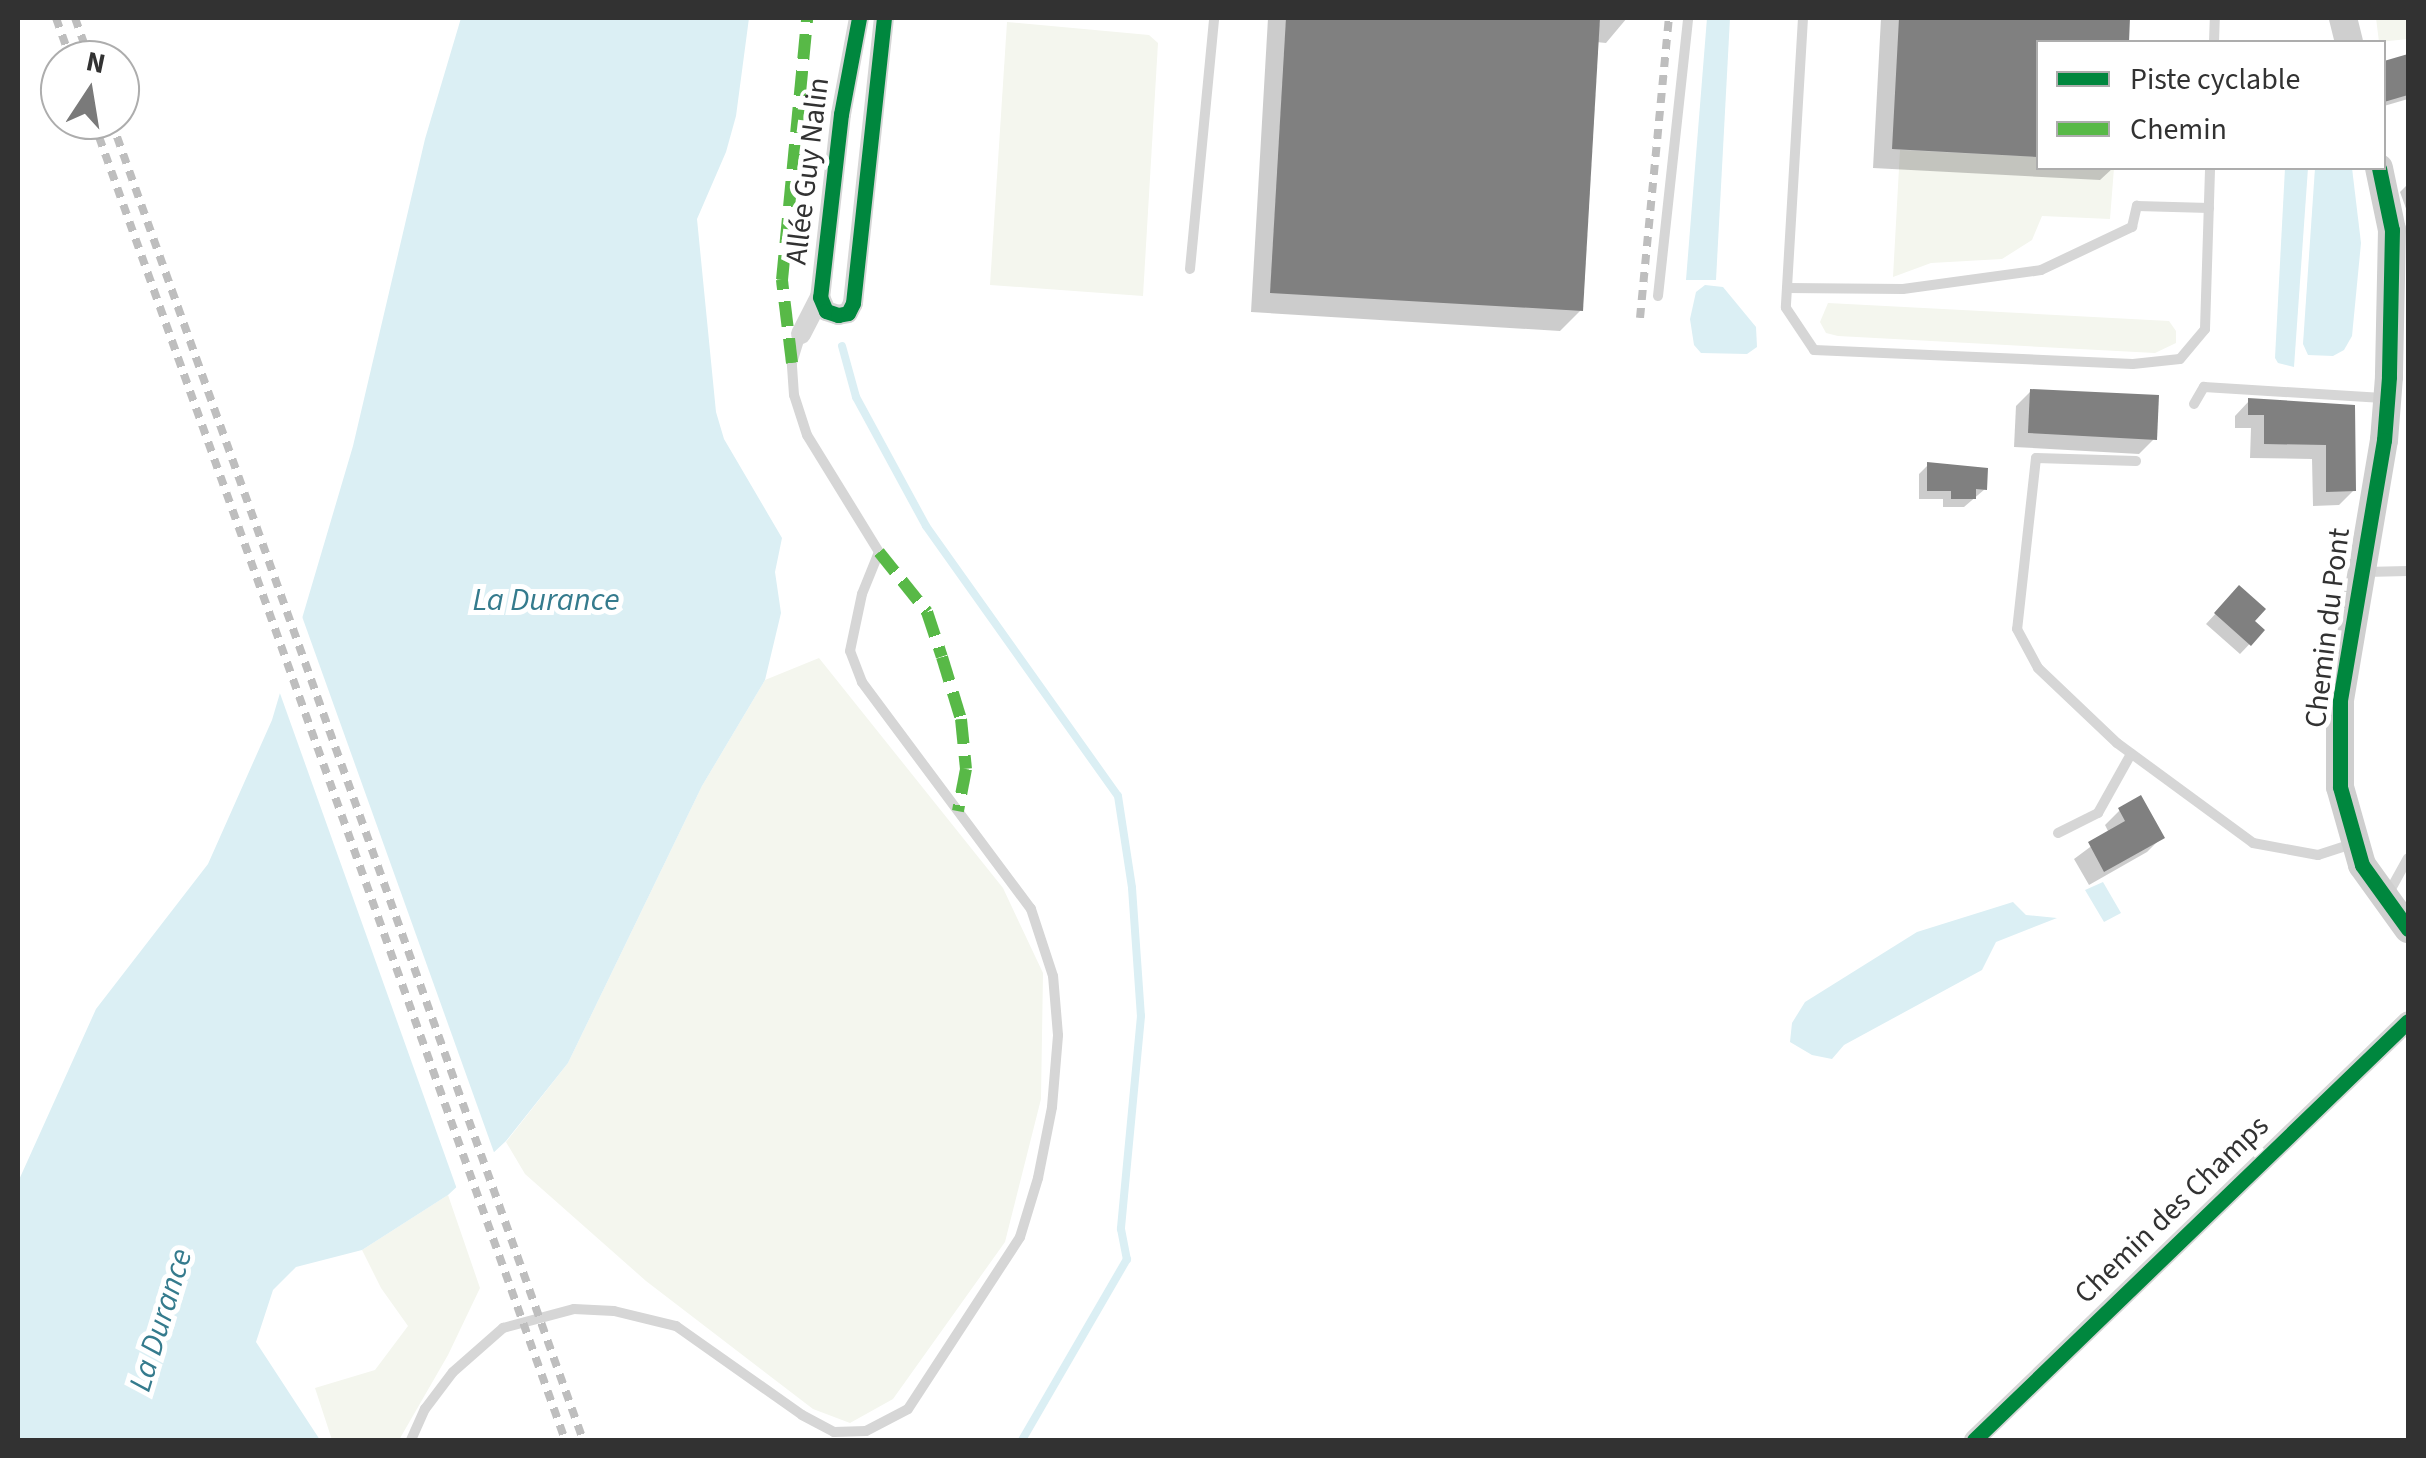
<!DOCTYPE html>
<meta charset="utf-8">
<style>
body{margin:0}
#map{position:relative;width:2426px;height:1458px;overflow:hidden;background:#fff;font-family:"Source Sans 3",sans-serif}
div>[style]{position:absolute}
.green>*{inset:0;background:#f4f6ee}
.water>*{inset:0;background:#dbeff4}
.pier>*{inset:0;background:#fff}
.shadow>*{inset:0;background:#0003}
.stream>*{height:8px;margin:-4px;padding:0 4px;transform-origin:4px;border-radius:4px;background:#dbeff4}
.building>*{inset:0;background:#808080}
.lane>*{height:10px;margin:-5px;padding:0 5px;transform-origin:5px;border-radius:5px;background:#d6d6d6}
.street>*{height:20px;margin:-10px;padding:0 10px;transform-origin:10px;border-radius:10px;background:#d6d6d6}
.secondary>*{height:28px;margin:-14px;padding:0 14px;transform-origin:14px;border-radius:14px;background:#cfcfcf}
.rail>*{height:8px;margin-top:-4px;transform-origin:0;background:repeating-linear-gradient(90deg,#bebebe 0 10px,transparent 0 18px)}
.quiet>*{height:12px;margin-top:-6px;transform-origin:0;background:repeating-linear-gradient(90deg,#58b947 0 25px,transparent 0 37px)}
.cycleway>*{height:15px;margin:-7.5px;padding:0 7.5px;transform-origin:7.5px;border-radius:7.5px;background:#00873e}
span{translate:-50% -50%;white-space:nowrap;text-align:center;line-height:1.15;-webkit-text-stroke:10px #fff;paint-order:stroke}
.street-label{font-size:30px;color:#323232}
.water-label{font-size:32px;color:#357b8d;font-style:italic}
.frame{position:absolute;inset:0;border:20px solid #323232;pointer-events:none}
.legend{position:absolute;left:2036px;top:40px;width:350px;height:130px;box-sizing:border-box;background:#fff;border:2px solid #adadad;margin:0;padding:12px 18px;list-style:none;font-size:30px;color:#323232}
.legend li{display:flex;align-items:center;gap:20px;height:50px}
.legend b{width:50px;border:2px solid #adadad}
.north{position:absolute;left:40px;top:40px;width:100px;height:100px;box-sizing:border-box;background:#fff;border:2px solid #adadad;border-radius:50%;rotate:12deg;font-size:28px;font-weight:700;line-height:40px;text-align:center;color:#323232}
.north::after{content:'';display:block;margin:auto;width:35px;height:45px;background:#7a7a7a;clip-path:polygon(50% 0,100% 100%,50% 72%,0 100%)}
</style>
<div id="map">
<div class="green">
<i style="clip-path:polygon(2376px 18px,2408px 18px,2408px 39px,2379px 42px)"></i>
<i style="clip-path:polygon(1007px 22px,1149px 35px,1158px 43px,1143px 296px,990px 285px)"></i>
<i style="clip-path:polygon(1900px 150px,2038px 157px,2038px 168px,2114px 168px,2110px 219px,2042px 216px,2032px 240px,2002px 259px,1931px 263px,1893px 277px)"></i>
<i style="clip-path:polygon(1828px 303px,2169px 321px,2176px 331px,2176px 343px,2155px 353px,1838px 336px,1826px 333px,1820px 322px)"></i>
<i style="clip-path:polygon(819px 658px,1003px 888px,1043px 973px,1041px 1099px,1005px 1242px,893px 1399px,850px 1423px,813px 1409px,646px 1281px,525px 1174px,506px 1142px,568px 1063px,702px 786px,765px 680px)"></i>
<i style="clip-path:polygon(448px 1195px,480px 1288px,448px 1355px,399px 1440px,332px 1440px,315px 1388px,375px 1370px,408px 1326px,381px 1288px,362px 1250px)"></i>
</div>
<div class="water">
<i style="clip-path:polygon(461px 18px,749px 18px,736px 116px,726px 152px,697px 219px,716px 412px,724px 439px,782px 538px,775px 572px,781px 613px,765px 680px,702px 786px,568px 1063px,506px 1141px,448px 1195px,362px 1250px,296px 1267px,273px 1290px,256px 1342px,320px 1440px,18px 1440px,18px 1182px,96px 1009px,208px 864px,272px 720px,353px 446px,425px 139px)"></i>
<i style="clip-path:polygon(1707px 18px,1730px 18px,1716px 280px,1686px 280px)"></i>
<i style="clip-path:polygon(2285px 168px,2308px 168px,2294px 367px,2278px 363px,2275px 358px)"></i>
<i style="clip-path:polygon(2315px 168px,2352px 168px,2361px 243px,2352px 336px,2344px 350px,2333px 356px,2308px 355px,2303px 344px)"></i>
<i style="clip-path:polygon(1705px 285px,1723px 287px,1756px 327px,1757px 347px,1747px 354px,1701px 353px,1694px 345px,1690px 319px,1696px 292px)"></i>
<i style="clip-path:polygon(2103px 882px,2121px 913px,2104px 922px,2085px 890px)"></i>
<i style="clip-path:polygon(2013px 902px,2026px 915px,2057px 918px,1996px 942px,1982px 970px,1844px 1045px,1832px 1059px,1812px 1055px,1790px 1042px,1792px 1023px,1805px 1002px,1917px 932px)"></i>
</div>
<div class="pier">
<i style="clip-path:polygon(299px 608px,496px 1158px,458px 1192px,277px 685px)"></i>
</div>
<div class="shadow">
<i style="clip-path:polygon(1268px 18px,1627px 18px,1606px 43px,1596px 42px,1581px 310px,1560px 331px,1251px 312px)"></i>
<i style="clip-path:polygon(1881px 18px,2128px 18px,2126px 42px,2038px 42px,2038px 168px,2113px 168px,2100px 180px,1873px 168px)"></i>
<i style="clip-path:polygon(2408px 57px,2408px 99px,2384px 106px,2384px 64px)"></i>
<i style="clip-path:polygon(2408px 184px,2408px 214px,2400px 192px)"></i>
<i style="clip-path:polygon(2031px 391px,2154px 439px,2139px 454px,2014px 447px,2016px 406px)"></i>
<i style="clip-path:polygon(2249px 401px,2352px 407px,2354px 490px,2339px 505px,2313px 506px,2312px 459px,2250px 458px,2251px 428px,2235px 428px,2235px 416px)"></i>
<i style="clip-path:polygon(1928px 465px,1985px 489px,1964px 507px,1943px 507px,1943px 499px,1919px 499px,1919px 474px)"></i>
<i style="clip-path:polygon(2239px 588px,2251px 621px,2262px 631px,2240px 654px,2206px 624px)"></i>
<i style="clip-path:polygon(2120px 810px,2162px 837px,2147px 852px,2089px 885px,2074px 859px,2109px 833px,2105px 825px)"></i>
</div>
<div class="stream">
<i style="left:842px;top:346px;width:53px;rotate:74.6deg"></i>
<i style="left:856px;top:397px;width:147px;rotate:61.5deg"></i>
<i style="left:926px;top:526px;width:331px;rotate:54.6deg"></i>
<i style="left:1118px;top:796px;width:93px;rotate:81.3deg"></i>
<i style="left:1132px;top:888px;width:128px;rotate:86deg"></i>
<i style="left:1141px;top:1016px;width:214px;rotate:95.4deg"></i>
<i style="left:1121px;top:1229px;width:31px;rotate:79deg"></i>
<i style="left:1127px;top:1259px;width:209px;rotate:120.1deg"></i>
</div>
<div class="building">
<i style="clip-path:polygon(1286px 18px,1600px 18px,1583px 311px,1270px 293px)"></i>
<i style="clip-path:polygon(1899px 18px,2130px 18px,2129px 42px,2038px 42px,2038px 157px,1892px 149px)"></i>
<i style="clip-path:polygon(2408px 54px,2408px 95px,2384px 102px,2384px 61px)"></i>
<i style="clip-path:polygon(2030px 389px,2159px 395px,2157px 440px,2028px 433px)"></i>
<i style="clip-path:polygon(2248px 398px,2355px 405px,2356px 491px,2326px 492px,2326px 445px,2264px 444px,2264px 415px,2248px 415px)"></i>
<i style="clip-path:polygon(1927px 462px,1988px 468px,1987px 490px,1976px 489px,1976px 499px,1951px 499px,1951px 491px,1927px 491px)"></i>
<i style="clip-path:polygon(2239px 585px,2266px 609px,2255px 621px,2265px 630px,2251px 646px,2214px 613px)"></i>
<i style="clip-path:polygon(2141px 795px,2165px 838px,2104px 872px,2088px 842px,2125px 821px,2118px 808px)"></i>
</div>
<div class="lane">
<i style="left:1803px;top:18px;width:290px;rotate:93.4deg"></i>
<i style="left:1786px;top:308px;width:50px;rotate:56.3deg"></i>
<i style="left:1814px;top:350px;width:319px;rotate:2.5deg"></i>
<i style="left:2133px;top:364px;width:47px;rotate:-6.1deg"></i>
<i style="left:2180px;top:359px;width:39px;rotate:-50deg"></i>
<i style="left:2205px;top:329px;width:161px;rotate:-88.2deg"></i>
<i style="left:2214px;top:42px;width:24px;rotate:-88deg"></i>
<i style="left:1190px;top:269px;width:252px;rotate:-84.5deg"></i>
<i style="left:1787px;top:288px;width:116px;rotate:0.5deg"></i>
<i style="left:1903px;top:289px;width:139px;rotate:-7.8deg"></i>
<i style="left:2041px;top:270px;width:101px;rotate:-25.3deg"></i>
<i style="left:2132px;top:227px;width:22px;rotate:-77deg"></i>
<i style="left:2137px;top:206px;width:72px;rotate:1.6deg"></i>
<i style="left:1658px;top:296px;width:280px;rotate:-83.8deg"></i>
<i style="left:2194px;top:404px;width:20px;rotate:-60deg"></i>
<i style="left:2204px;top:387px;width:179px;rotate:3.5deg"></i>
<i style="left:2136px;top:461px;width:100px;rotate:-178.3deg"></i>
<i style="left:2036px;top:458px;width:172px;rotate:96.3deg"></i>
<i style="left:2017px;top:629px;width:44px;rotate:61.7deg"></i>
<i style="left:2038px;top:668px;width:109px;rotate:43.5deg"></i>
<i style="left:2117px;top:743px;width:169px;rotate:36.3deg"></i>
<i style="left:2253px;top:843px;width:66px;rotate:10.5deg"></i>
<i style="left:2318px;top:855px;width:38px;rotate:-18deg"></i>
<i style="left:2365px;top:572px;width:43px;rotate:-1.3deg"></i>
<i style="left:2058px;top:833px;width:45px;rotate:-26.6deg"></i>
<i style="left:2098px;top:813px;width:68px;rotate:-60.8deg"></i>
<i style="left:2387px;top:896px;width:43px;rotate:-61.1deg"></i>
<i style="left:411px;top:1440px;width:34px;rotate:-66deg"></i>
<i style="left:425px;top:1409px;width:46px;rotate:-52.9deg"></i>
<i style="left:453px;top:1372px;width:67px;rotate:-41.3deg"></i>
<i style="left:503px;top:1328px;width:73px;rotate:-15deg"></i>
<i style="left:574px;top:1309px;width:40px;rotate:2.9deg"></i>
<i style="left:614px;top:1311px;width:64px;rotate:13.6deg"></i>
<i style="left:676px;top:1326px;width:154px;rotate:35.2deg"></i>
<i style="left:802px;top:1415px;width:36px;rotate:28deg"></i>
<i style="left:834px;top:1432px;width:32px;rotate:-2deg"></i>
<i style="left:866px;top:1431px;width:47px;rotate:-27.6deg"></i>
<i style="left:908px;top:1409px;width:205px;rotate:-56.9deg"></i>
<i style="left:1020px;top:1237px;width:62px;rotate:-73deg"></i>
<i style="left:1038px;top:1178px;width:72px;rotate:-78.8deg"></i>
<i style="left:1052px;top:1107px;width:72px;rotate:-85.2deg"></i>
<i style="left:1058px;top:1035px;width:59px;rotate:-94.8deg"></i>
<i style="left:1053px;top:976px;width:71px;rotate:-108.2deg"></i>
<i style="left:1031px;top:909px;width:283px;rotate:-126.7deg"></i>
<i style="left:862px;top:682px;width:33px;rotate:-111deg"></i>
<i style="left:850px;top:651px;width:58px;rotate:-78.1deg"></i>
<i style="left:862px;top:594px;width:45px;rotate:-68deg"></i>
<i style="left:879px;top:552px;width:137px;rotate:-121.6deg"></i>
<i style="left:807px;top:435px;width:42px;rotate:-108deg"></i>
<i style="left:794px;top:395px;width:32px;rotate:-94deg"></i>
<i style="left:792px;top:363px;width:30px;rotate:-73deg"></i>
</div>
<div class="street">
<i style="left:859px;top:18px;width:98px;rotate:100.6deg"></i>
<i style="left:841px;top:114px;width:184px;rotate:96.5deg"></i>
<i style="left:820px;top:297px;width:15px;rotate:67deg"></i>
<i style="left:826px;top:311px;width:13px;rotate:18deg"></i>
<i style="left:838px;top:315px;width:10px;rotate:-11deg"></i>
<i style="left:848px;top:313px;width:11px;rotate:-63deg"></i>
<i style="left:853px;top:303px;width:287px;rotate:-83.8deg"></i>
<i style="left:801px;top:334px;width:42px;rotate:-62.8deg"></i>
<i style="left:1974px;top:1440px;width:603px;rotate:-43.99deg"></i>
</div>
<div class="secondary">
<i style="left:2343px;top:18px;width:25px;rotate:76deg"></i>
<i style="left:2379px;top:168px;width:63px;rotate:78.2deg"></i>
<i style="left:2392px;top:230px;width:147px;rotate:91.2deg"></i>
<i style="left:2389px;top:377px;width:63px;rotate:94.5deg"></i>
<i style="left:2384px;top:440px;width:265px;rotate:99.6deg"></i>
<i style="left:2340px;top:701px;width:86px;rotate:90deg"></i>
<i style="left:2340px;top:787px;width:81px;rotate:74.2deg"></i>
<i style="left:2362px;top:865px;width:79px;rotate:54.3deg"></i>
</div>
<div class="rail">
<i style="left:56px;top:18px;width:45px;rotate:70.3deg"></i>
<i style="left:75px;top:18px;width:45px;rotate:70.3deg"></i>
<i style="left:93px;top:120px;width:1402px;rotate:70.32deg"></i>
<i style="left:111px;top:120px;width:1402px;rotate:70.32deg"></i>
<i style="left:1640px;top:318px;width:301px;rotate:-84.5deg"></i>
</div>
<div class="quiet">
<i style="left:792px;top:363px;width:84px;rotate:-96.9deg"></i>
<i style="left:782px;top:280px;width:263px;rotate:-84.5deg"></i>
<i style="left:879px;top:552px;width:77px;rotate:51.3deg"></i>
<i style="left:927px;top:612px;width:47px;rotate:71.6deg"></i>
<i style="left:942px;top:657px;width:65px;rotate:73deg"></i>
<i style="left:961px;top:719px;width:50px;rotate:84.3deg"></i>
<i style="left:966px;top:769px;width:43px;rotate:100.8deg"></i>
</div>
<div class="cycleway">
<i style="left:859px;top:18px;width:98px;rotate:100.6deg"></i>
<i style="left:841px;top:114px;width:184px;rotate:96.5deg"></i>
<i style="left:820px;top:297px;width:15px;rotate:67deg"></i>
<i style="left:826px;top:311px;width:13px;rotate:18deg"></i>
<i style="left:838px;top:315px;width:10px;rotate:-11deg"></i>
<i style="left:848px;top:313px;width:11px;rotate:-63deg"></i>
<i style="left:853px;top:303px;width:287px;rotate:-83.8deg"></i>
<i style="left:2379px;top:168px;width:63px;rotate:78.2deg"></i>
<i style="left:2392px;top:230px;width:147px;rotate:91.2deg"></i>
<i style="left:2389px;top:377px;width:63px;rotate:94.5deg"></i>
<i style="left:2384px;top:440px;width:265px;rotate:99.6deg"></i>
<i style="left:2340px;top:701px;width:86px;rotate:90deg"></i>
<i style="left:2340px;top:787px;width:81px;rotate:74.2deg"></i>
<i style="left:2362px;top:865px;width:79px;rotate:54.3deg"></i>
<i style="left:1974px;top:1440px;width:603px;rotate:-43.99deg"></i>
</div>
<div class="street-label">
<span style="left:808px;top:171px;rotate:-83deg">Allée Guy Nalin</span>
<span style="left:2328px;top:628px;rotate:-83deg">Chemin du Pont</span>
<span style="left:2172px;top:1210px;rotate:-44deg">Chemin des Champs</span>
</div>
<div class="water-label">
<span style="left:546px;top:600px">La Durance</span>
<span style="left:161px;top:1320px;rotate:-73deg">La Durance</span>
</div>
<div class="frame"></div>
<ul class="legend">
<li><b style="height:12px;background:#00873e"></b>Piste cyclable</li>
<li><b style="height:12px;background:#58b947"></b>Chemin</li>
</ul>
<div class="north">N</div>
</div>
